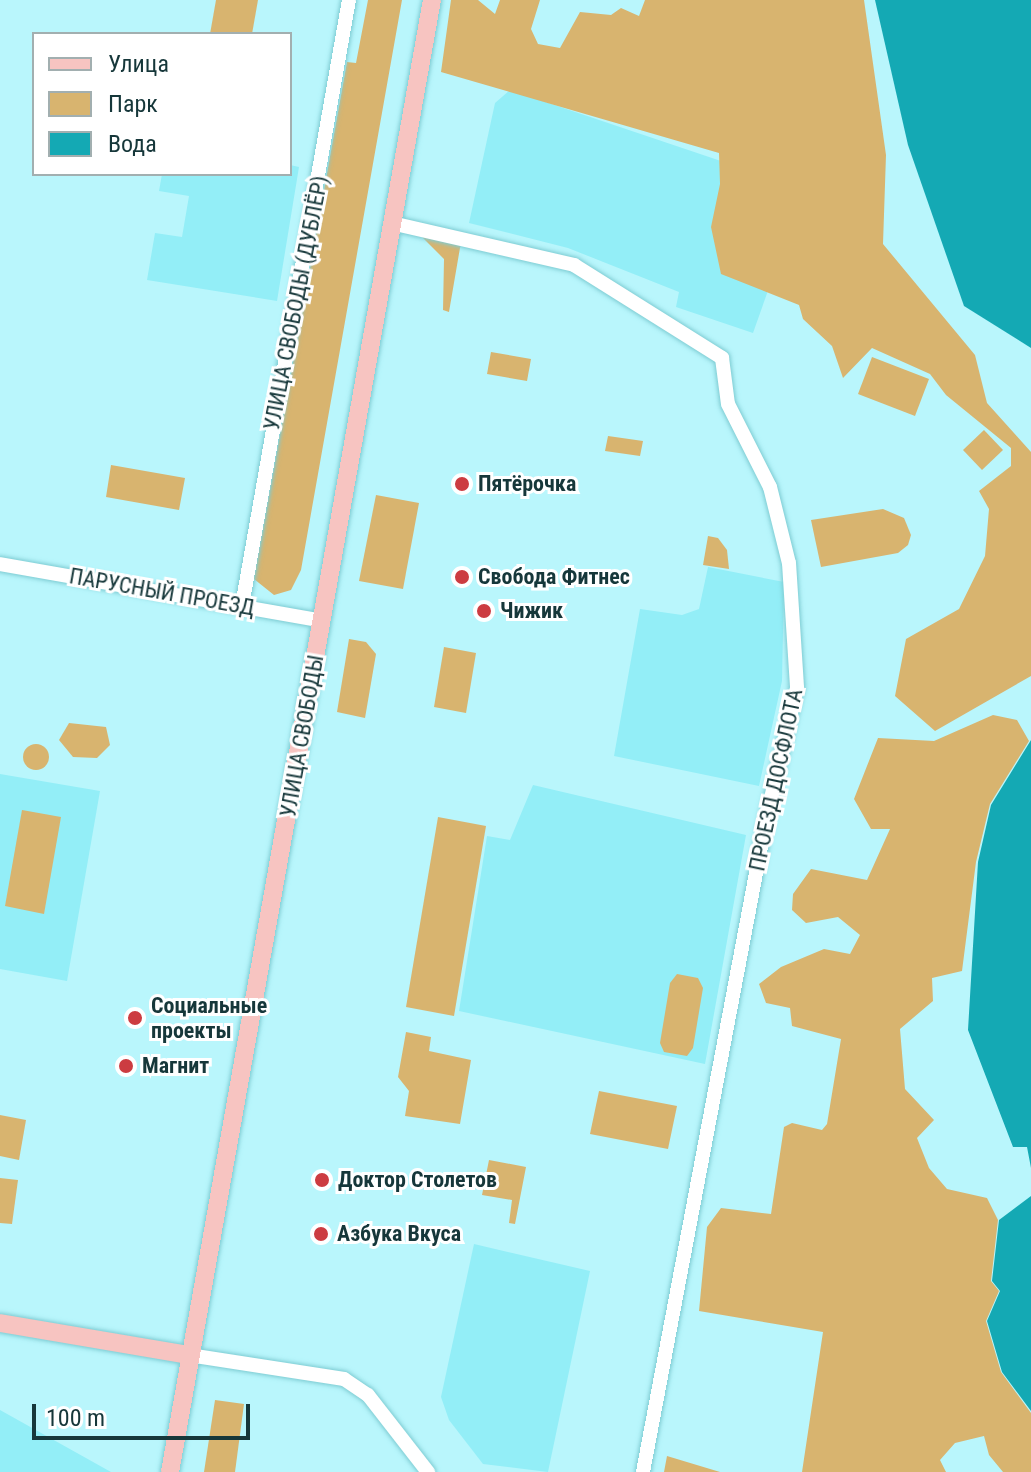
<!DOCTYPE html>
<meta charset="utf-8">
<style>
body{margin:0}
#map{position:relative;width:1031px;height:1472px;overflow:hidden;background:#b9f6fc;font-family:"Roboto Condensed",sans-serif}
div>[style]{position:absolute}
.built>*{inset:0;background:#93eef7}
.green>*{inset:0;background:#d8b46f}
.round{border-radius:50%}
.water>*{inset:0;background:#14a9b4}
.roads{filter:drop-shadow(0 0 2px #7eccd3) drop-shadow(0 0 2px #7eccd3)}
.minor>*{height:14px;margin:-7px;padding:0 7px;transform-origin:7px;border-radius:7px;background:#fff}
.major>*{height:18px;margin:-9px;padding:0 9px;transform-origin:9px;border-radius:9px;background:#f7c4c1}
.dots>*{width:22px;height:22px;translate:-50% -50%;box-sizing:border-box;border:4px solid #fff;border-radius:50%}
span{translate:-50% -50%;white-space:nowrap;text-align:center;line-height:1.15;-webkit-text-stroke:6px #fff;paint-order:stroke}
.street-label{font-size:22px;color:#16373a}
.poi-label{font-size:22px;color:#16373a;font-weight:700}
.left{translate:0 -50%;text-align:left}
.legend{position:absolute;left:32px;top:32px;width:260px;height:144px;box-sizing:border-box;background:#fff;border:2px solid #a2afb0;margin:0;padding:10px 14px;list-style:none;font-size:24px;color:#16373a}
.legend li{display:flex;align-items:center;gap:16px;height:40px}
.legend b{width:40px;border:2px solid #a2afb0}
.scale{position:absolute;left:32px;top:1404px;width:218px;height:36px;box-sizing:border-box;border:4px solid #16373a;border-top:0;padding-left:10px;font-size:24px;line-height:28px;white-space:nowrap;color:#16373a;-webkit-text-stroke:6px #fff;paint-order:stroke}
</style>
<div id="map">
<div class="built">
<i style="clip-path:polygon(510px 90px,804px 189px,753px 333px,676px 307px,679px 292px,568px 248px,469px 223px,495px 103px)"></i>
<i style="clip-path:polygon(290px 165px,299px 167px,277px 301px,147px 280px,155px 233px,182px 237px,189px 196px,159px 191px,162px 174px,290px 174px)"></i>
<i style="clip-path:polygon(708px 567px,784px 582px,782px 681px,759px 786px,614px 756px,640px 609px,682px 615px,699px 609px)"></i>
<i style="clip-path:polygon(0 774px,100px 791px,67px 981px,0 969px)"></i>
<i style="clip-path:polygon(533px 785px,746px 835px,705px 1064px,459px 1011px,487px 836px,510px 840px)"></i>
<i style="clip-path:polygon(474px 1244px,590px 1271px,548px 1472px,483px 1464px,449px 1420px,441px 1397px)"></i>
<i style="clip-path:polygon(0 1410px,111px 1472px,0 1472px)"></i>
</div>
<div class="green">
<i style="clip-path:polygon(216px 0,258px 0,252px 34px,210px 34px)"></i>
<i style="clip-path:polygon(368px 0,402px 0,301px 570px,291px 590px,274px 595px,254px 579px,347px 62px,356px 63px)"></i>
<i style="clip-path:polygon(451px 0,478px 0,495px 14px,500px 0,540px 0,531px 29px,538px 44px,560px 48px,580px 12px,611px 15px,621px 8px,639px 16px,645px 0,864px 0,886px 155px,883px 244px,975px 355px,987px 403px,1031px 452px,1031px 676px,935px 731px,895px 696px,906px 639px,959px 609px,985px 556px,989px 509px,979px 491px,1011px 466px,1011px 448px,946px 395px,930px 374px,872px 348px,843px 378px,832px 346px,803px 319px,799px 305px,721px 274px,711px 227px,720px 184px,719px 153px,441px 72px)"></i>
<i style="clip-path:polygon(421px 236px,461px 242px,449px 312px,443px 310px,444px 259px)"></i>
<i style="clip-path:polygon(491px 352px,531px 359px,527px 381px,487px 374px)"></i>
<i style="clip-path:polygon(872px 357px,929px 379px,915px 416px,858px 394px)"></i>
<i style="clip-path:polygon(984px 430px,1003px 450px,982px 470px,963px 450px)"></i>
<i style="clip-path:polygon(608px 436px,643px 441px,640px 456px,605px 451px)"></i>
<i style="clip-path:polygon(111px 465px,185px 478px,179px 510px,106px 497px)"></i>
<i style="clip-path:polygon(376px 495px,419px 503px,403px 589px,359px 581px)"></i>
<i style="clip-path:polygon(883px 509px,904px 518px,911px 535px,908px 545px,898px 553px,821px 567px,811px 520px)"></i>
<i style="clip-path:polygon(708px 536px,718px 538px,727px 550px,729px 569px,703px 565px)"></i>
<i style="clip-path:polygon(349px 639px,366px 642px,376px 654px,365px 718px,337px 712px)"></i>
<i style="clip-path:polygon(444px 647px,476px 653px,466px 713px,434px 707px)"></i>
<i style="clip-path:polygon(993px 715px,1017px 720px,1029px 741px,990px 804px,976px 862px,962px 971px,932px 978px,933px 1001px,900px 1029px,905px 1089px,934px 1120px,917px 1138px,929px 1168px,947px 1189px,987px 1198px,998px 1220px,991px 1281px,999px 1291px,986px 1321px,1001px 1372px,1031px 1413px,1031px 1472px,1003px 1472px,989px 1455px,984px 1436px,955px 1443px,940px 1460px,946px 1472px,802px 1472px,823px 1332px,699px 1311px,707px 1227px,721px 1208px,771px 1214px,784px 1127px,792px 1123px,822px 1130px,827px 1124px,841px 1039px,792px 1026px,790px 1008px,766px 1003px,759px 984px,781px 967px,824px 949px,850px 954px,860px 935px,838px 917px,806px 923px,792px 910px,793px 894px,811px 869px,867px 880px,890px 829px,871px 829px,854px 799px,878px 738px,934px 741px)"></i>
<i style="clip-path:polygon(69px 723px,106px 727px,110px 745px,97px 758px,73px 757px,59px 740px)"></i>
<i class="round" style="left:23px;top:744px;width:26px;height:26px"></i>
<i style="clip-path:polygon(22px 810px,61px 817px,44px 914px,5px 906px)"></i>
<i style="clip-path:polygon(438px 817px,486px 826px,454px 1016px,406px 1007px)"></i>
<i style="clip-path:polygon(677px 974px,698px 978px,703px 988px,693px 1048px,687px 1056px,664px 1052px,660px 1043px,670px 983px)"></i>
<i style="clip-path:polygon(406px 1032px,431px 1037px,429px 1051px,471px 1060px,460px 1124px,405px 1116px,409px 1091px,398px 1077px)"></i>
<i style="clip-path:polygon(599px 1091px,677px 1106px,668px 1149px,590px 1134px)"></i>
<i style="clip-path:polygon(0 1115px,26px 1120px,19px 1160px,0 1156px)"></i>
<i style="clip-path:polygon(489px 1160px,526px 1167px,515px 1224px,509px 1223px,512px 1200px,482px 1195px)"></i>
<i style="clip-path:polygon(0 1178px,18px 1180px,12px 1224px,0 1223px)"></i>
<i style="clip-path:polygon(215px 1400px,244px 1404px,235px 1472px,204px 1472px)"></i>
<i style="clip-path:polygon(667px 1456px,720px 1472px,664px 1472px)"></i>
</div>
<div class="water">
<i style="clip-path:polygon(875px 0,1031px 0,1031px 348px,964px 306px,908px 145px)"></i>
<i style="clip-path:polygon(1031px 740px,1031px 1168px,1027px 1147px,1013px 1147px,968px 1030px,978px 862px,991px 805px)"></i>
<i style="clip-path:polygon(1031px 1196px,1031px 1411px,1002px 1372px,987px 1321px,1000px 1291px,992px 1281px,999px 1220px)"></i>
</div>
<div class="roads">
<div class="minor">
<i style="left:391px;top:223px;width:188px;rotate:12.9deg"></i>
<i style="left:574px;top:265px;width:175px;rotate:32.1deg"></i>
<i style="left:722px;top:358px;width:46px;rotate:82.6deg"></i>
<i style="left:728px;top:404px;width:93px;rotate:63.2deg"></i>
<i style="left:770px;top:487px;width:78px;rotate:76deg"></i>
<i style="left:789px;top:563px;width:125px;rotate:86.3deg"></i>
<i style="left:797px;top:688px;width:130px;rotate:103.3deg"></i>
<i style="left:767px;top:815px;width:669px;rotate:100.69deg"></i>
<i style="left:0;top:564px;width:328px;rotate:10deg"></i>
<i style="left:242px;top:606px;width:615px;rotate:-79.99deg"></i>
<i style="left:189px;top:1355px;width:157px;rotate:8.8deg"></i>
<i style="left:344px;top:1379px;width:29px;rotate:34deg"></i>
<i style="left:368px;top:1395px;width:98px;rotate:52.1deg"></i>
</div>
<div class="major">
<i style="left:0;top:1323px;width:192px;rotate:9.6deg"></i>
<i style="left:170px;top:1472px;width:1495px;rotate:-79.91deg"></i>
</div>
</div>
<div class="dots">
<i style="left:462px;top:484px;background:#cc3c41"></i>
<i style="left:462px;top:577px;background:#cc3c41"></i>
<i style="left:484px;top:611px;background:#cc3c41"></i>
<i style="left:135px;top:1018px;background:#cc3c41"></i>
<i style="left:126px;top:1066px;background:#cc3c41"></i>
<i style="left:322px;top:1180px;background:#cc3c41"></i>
<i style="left:321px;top:1234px;background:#cc3c41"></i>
</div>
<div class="street-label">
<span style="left:296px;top:303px;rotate:-79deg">УЛИЦА СВОБОДЫ (ДУБЛЁР)</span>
<span style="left:162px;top:592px;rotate:10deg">ПАРУСНЫЙ ПРОЕЗД</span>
<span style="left:302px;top:736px;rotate:-80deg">УЛИЦА СВОБОДЫ</span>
<span style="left:776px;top:780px;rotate:-78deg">ПРОЕЗД ДОСФЛОТА</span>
</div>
<div class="poi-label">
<span class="left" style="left:478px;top:484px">Пятёрочка</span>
<span class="left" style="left:478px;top:577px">Свобода Фитнес</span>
<span class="left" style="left:500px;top:611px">Чижик</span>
<span class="left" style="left:151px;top:1018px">Социальные<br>проекты</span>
<span class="left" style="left:142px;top:1066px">Магнит</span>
<span class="left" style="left:338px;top:1180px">Доктор Столетов</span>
<span class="left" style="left:337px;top:1234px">Азбука Вкуса</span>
</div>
<ul class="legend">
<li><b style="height:10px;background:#f7c4c1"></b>Улица</li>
<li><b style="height:22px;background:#d8b46f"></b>Парк</li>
<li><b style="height:22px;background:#14a9b4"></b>Вода</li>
</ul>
<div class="scale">100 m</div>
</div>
